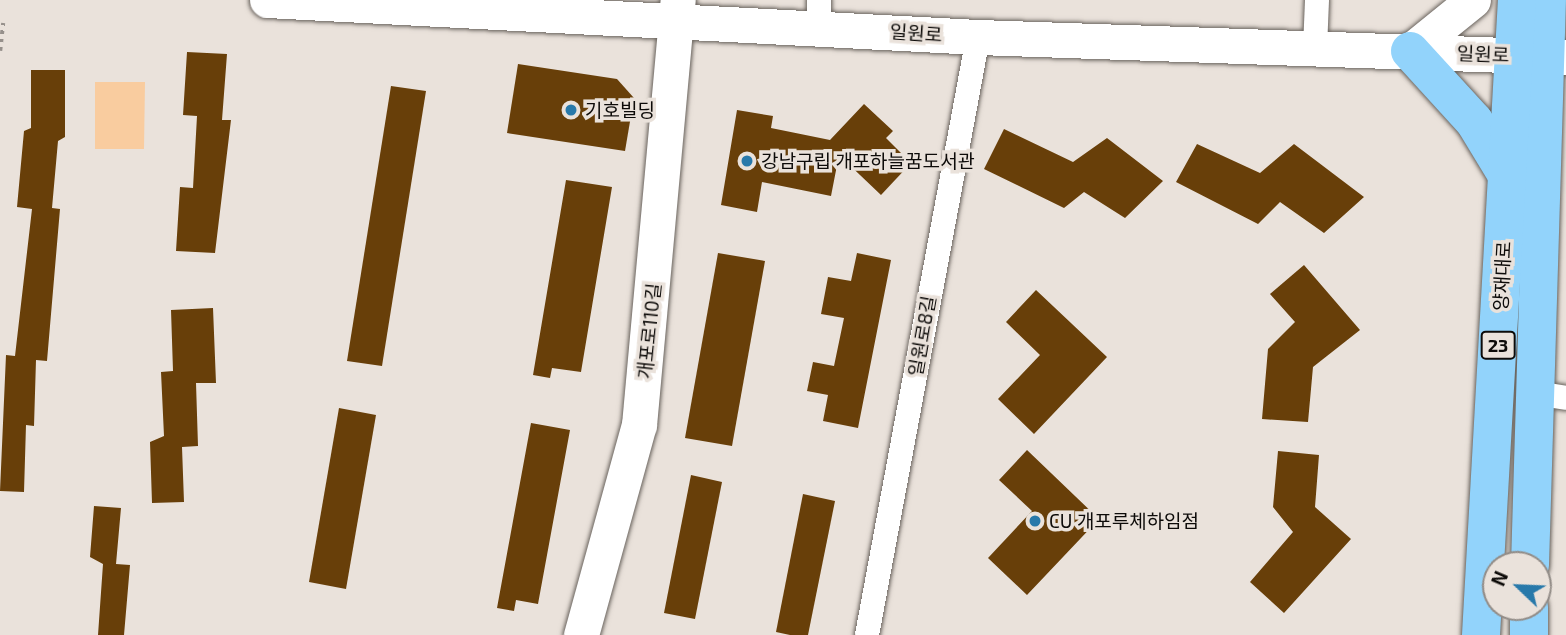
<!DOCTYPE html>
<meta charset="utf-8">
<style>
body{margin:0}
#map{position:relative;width:1566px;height:635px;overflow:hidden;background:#eae2db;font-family:"Exo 2","Noto Sans KR",sans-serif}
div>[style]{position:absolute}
.green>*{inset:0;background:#f9cc9f}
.building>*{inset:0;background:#683f09}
.path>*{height:3.5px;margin-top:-1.75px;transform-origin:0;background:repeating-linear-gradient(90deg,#96908b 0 3.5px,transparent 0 8.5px)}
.roads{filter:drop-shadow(0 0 2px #69635d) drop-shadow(0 0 2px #69635d)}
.street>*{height:24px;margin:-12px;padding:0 12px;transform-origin:12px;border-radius:12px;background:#fff}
.secondary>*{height:35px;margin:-17.5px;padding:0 17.5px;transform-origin:17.5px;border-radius:17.5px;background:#fff}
.primary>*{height:38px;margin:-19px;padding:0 19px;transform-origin:19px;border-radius:19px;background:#92d3fb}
.dots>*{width:19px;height:19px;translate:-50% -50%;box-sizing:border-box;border:4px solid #eae2db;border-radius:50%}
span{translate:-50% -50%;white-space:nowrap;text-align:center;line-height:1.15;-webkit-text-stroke:7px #eae2db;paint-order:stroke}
.shield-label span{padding:2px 5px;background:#eae2db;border:2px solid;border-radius:5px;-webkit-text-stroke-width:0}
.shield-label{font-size:18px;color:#0d0b09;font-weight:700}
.street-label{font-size:19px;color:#0d0b09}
.poi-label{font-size:19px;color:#0d0b09}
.left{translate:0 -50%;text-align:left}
.north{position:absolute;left:1482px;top:551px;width:70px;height:70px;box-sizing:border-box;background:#eae2db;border:2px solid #928c87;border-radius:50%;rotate:293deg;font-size:19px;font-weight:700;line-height:28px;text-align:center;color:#0d0b09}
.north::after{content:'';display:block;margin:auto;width:24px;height:32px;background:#2879aa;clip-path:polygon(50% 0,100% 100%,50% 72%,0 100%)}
</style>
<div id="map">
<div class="green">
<i style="clip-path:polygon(95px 82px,145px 82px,144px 149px,95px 149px)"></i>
</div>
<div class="building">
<i style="clip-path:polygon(187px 52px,227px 54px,222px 120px,231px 120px,215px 253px,176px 251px,180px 187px,193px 188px,197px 116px,183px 115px)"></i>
<i style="clip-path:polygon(518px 64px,617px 79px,634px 98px,625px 151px,507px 133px)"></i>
<i style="clip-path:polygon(31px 70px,65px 70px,65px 137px,58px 141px,52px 208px,60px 209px,47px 361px,36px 360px,34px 426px,26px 425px,24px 492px,0 491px,6px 355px,15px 356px,32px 209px,17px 207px,24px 131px,31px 128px)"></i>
<i style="clip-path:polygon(391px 86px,426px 91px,382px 366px,347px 361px)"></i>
<i style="clip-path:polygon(864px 104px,893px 131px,886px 138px,911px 163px,881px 195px,839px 155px,831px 196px,762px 182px,757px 212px,721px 205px,737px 110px,773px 116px,771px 128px,830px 140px)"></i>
<i style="clip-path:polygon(1004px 129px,1073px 162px,1107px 138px,1163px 181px,1125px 218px,1084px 192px,1064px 208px,984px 169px)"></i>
<i style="clip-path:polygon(1197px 144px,1260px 173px,1294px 144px,1364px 197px,1324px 233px,1280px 202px,1258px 224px,1176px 182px)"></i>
<i style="clip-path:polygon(566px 180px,612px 187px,581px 372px,552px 368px,550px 378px,533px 375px)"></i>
<i style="clip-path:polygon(718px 253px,765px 261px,732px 446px,685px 438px)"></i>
<i style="clip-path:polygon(857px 253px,891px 260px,858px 428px,823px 421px,828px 395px,807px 391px,813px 362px,834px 366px,844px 318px,821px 314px,828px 277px,851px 281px)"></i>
<i style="clip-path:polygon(1304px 265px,1360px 330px,1313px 367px,1308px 422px,1262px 419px,1268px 349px,1295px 322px,1270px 294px)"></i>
<i style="clip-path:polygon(1036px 290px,1107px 357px,1034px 434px,998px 399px,1040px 355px,1006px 322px)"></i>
<i style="clip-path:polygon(213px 308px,216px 383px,196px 383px,198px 446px,182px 447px,184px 502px,152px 503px,150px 442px,164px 436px,161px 372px,173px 371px,171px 310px)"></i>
<i style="clip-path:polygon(339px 408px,376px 415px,346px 589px,309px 582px)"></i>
<i style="clip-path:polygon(531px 423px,570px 430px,538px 604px,516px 600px,514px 611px,497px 608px)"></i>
<i style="clip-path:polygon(1027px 450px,1099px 519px,1027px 595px,988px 558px,1032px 511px,999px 480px)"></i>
<i style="clip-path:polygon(1278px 451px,1319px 455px,1315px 507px,1351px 539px,1284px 613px,1250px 582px,1293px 532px,1273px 507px)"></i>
<i style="clip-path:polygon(691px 475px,722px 482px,695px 619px,664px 613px)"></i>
<i style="clip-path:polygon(803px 494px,835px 501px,808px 635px,790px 635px,776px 632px)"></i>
<i style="clip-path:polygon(94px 506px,121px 508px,116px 564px,130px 565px,124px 635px,98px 635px,103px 564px,90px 557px)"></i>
</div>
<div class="path">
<i style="left:0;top:51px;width:28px;rotate:-84deg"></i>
</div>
<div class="roads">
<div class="street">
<i style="left:819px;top:0;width:26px;rotate:90deg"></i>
<i style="left:1315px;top:48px;width:48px;rotate:-87.6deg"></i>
<i style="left:1535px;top:393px;width:31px;rotate:9deg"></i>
<i style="left:867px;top:635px;width:608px;rotate:-79.48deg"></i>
</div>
<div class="secondary">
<i style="left:267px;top:0;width:712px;rotate:2.98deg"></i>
<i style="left:978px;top:37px;width:588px;rotate:1.95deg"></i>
<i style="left:1410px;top:51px;width:81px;rotate:-39deg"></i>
<i style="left:581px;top:635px;width:218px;rotate:-74.6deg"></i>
<i style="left:639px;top:425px;width:427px;rotate:-84.8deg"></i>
</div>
<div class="primary">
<i style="left:1410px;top:51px;width:95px;rotate:47.6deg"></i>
<i style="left:1474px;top:121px;width:66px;rotate:58.7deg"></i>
<i style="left:1530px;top:565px;width:565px;rotate:-88.28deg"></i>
<i style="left:1529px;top:607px;width:28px;rotate:90deg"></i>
<i style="left:1481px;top:635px;width:636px;rotate:-86.76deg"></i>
</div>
</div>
<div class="dots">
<i style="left:571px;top:110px;background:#2879aa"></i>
<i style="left:747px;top:161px;background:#2879aa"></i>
<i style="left:1035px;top:521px;background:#2879aa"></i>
</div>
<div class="shield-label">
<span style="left:1498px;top:345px">23</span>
</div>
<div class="street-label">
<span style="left:916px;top:33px;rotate:4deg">일원로</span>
<span style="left:1483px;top:54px;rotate:2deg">일원로</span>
<span style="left:1502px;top:276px;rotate:-87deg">양재대로</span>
<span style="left:649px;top:331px;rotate:-84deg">개포로110길</span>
<span style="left:922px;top:336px;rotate:-80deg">일원로8길</span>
</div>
<div class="poi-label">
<span class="left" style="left:585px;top:110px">기호빌딩</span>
<span class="left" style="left:761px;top:161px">강남구립 개포하늘꿈도서관</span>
<span class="left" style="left:1049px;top:521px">CU 개포루체하임점</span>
</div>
<div class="north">N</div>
</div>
